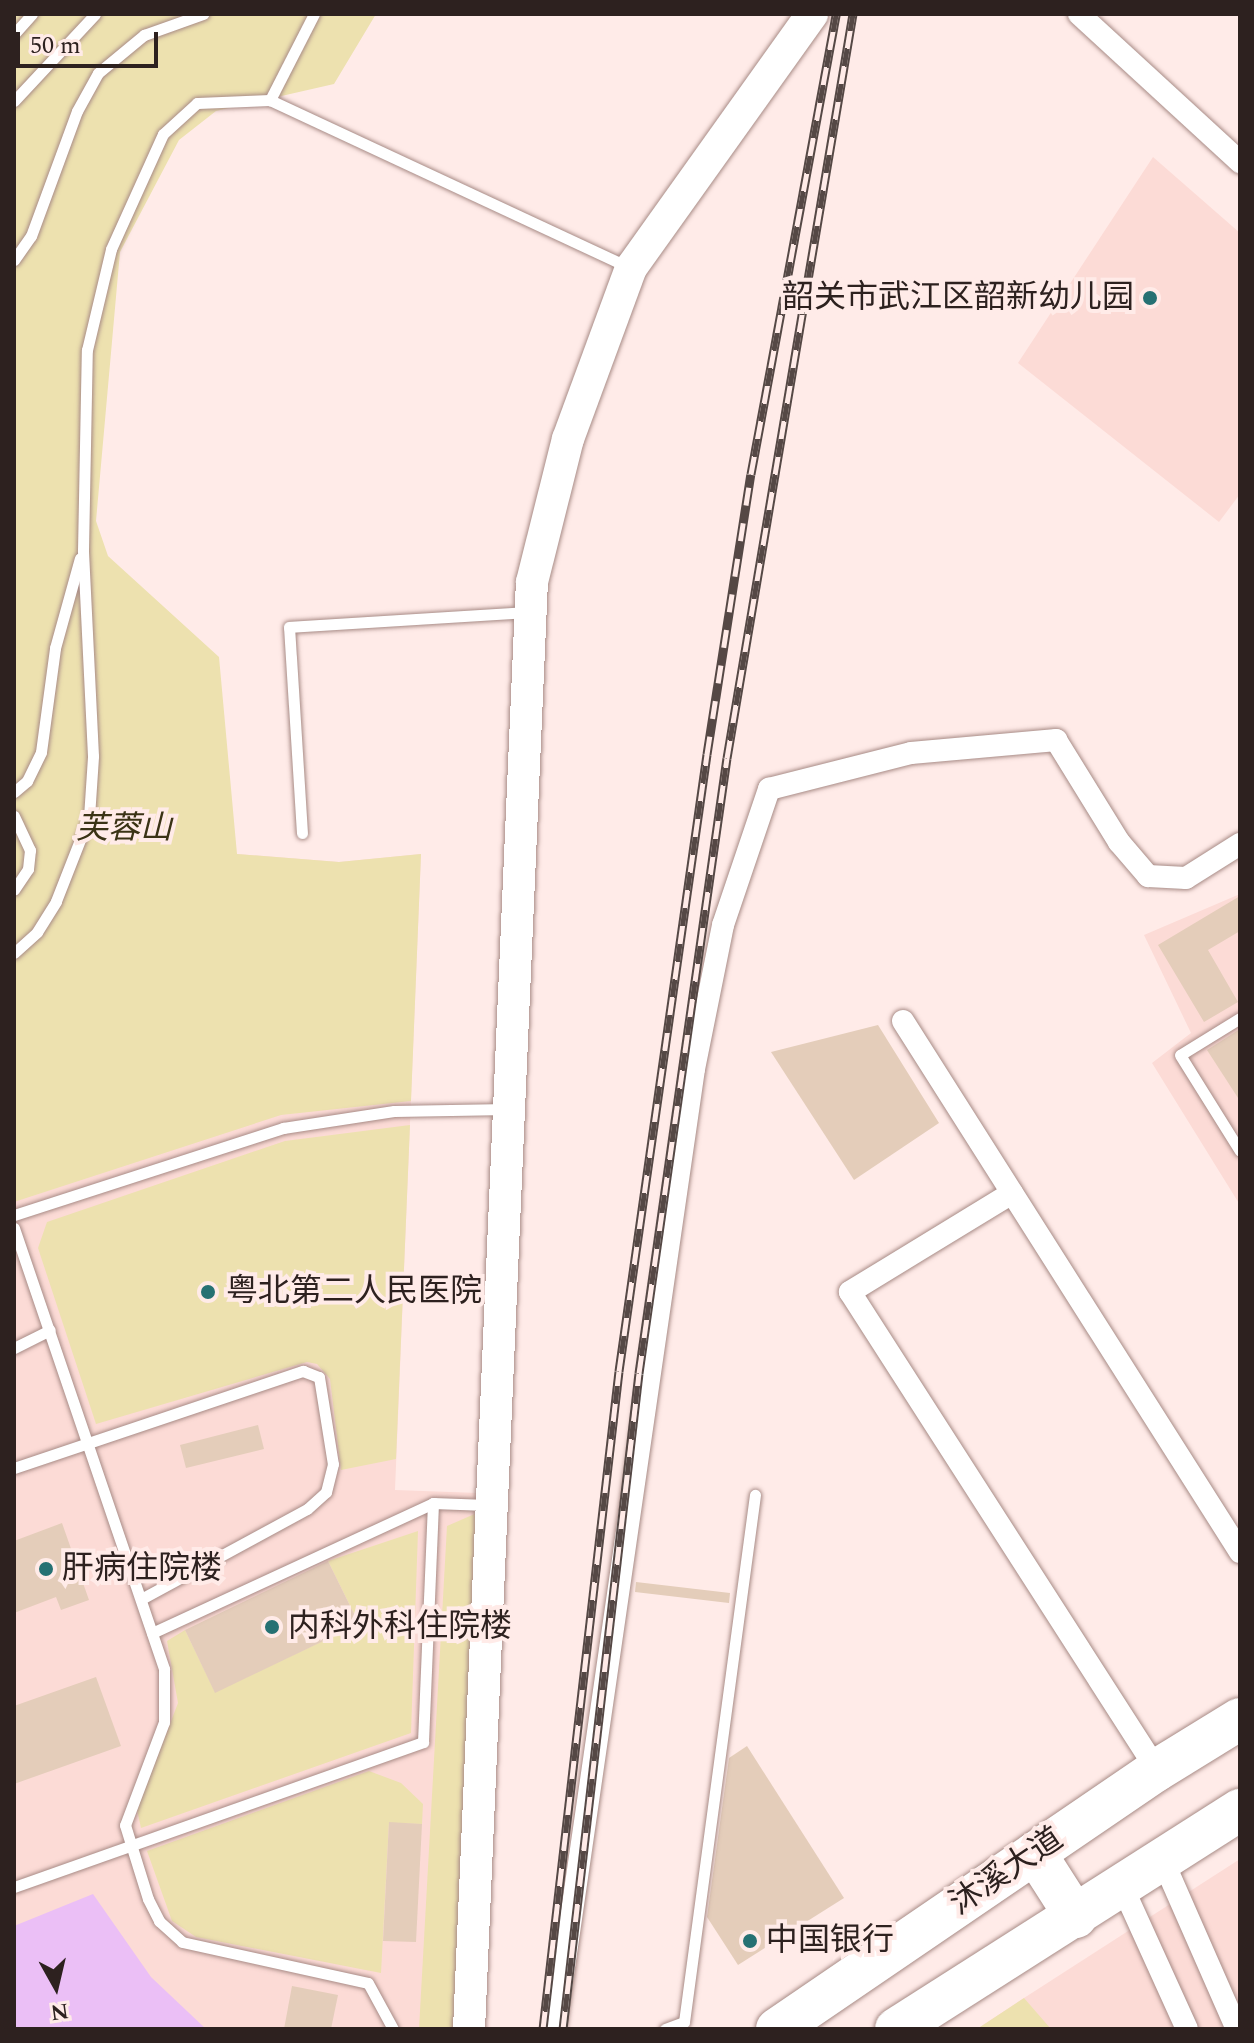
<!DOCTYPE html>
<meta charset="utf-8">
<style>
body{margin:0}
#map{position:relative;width:1254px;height:2043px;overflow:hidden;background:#ffebe8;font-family:Spectral,"Noto Sans SC",serif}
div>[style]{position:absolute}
.built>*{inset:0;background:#fcdbd6}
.green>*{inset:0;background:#ede1af}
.water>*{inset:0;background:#ebbff6}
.building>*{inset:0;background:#e4cdba}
.roads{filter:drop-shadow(0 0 2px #a88b86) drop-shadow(0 0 2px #a88b86)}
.lane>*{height:11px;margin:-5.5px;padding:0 5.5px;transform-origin:5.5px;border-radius:5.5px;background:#fff}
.street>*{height:22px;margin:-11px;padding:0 11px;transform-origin:11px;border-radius:11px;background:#fff}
.secondary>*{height:32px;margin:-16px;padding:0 16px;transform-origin:16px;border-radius:16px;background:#fff}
.highway>*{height:42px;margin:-21px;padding:0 21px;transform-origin:21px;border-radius:21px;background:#fff}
.rail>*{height:9px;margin-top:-4.5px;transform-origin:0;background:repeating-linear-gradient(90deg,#ffebe8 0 18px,#554845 0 36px);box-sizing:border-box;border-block:2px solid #554845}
.dots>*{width:22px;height:22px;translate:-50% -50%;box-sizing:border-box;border:4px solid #ffebe8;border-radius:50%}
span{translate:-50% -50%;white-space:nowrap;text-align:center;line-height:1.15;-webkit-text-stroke:8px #ffebe8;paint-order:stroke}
.poi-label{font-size:32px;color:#2d211f}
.right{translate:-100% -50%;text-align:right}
.left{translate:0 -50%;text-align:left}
.park-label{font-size:32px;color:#3a3315;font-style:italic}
.street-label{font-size:32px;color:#2d211f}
.frame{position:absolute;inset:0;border:16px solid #2d211f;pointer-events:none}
.north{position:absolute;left:16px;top:1947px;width:80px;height:80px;-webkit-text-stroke:6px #ffebe8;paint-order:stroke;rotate:172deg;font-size:22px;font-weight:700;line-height:32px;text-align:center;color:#2d211f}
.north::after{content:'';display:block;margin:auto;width:28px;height:36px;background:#2d211f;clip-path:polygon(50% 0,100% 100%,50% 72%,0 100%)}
.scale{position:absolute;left:16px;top:32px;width:142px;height:36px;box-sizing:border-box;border:4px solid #2d211f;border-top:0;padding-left:10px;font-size:24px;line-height:28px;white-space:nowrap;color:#2d211f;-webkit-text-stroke:6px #ffebe8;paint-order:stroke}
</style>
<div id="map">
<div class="built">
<i style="clip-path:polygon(1153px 157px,1240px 233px,1240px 494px,1219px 522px,1018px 363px)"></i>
<i style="clip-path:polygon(237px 854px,339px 862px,421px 854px,395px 1490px,478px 1493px,453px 2029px,14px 2029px,14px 1055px)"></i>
<i style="clip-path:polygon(1240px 894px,1240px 1205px,1152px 1063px,1191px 1033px,1144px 935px)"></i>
<i style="clip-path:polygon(1240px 1859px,1240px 2029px,977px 2029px,1024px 1998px)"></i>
</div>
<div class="green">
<i style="clip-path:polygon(14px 14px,376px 14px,334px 84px,216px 111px,179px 140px,120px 252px,96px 521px,108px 556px,219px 657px,237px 854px,339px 862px,421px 854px,411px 1101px,281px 1115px,14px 1202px)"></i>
<i style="clip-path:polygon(410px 1125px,396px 1459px,341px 1470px,330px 1379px,317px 1364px,307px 1362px,96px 1424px,38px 1248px,47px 1222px,285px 1141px)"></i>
<i style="clip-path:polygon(477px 1513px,453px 2029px,419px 2029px,447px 1526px)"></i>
<i style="clip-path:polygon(418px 1531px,411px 1733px,141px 1828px,137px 1810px,178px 1703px,167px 1641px,185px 1630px,215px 1692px,359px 1624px,328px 1561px)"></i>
<i style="clip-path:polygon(369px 1771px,401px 1783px,423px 1804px,422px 1824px,389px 1823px,381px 1973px,196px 1937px,172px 1921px,147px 1851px)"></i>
<i style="clip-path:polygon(1024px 1998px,1051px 2029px,977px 2029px)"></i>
</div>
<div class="water">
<i style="clip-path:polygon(93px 1894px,151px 1977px,206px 2029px,14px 2029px,14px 1926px)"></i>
</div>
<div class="building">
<i style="clip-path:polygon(1240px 896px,1240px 931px,1208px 950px,1238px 1002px,1204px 1022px,1158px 945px)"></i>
<i style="clip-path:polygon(878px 1025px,939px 1123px,854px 1180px,771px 1052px)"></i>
<i style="clip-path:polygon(1240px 1029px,1240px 1101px,1207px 1050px)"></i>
<i style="clip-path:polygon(258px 1425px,264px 1449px,186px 1468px,180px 1445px)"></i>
<i style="clip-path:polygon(62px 1523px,89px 1600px,61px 1610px,56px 1597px,14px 1613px,14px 1541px)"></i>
<i style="clip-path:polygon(328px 1561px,359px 1624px,215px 1693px,185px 1630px)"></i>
<i style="clip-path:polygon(636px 1582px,730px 1593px,729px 1603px,635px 1592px)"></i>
<i style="clip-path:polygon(96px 1677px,121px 1746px,14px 1784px,14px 1706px)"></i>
<i style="clip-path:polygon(747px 1746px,844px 1898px,738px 1965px,707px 1917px,729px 1758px)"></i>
<i style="clip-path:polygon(389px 1822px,422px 1824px,416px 1942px,383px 1941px)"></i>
<i style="clip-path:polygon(292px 1986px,338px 1995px,331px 2029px,284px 2029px)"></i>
</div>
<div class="roads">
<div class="lane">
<i style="left:314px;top:14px;width:97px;rotate:117.1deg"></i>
<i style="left:270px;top:100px;width:397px;rotate:25deg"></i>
<i style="left:14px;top:34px;width:27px;rotate:-48deg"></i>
<i style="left:14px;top:101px;width:119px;rotate:-47deg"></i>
<i style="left:14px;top:260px;width:29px;rotate:-55deg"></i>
<i style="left:31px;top:236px;width:133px;rotate:-69.8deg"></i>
<i style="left:77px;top:111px;width:43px;rotate:-61.1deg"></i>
<i style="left:98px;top:73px;width:60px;rotate:-39.6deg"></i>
<i style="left:144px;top:35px;width:63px;rotate:-19.6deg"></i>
<i style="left:14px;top:792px;width:17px;rotate:-40deg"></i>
<i style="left:27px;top:781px;width:32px;rotate:-64deg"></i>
<i style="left:41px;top:752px;width:105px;rotate:-82.3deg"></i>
<i style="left:55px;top:648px;width:93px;rotate:-74.5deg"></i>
<i style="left:14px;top:816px;width:38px;rotate:65deg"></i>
<i style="left:30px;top:850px;width:19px;rotate:96deg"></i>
<i style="left:28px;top:869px;width:25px;rotate:124deg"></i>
<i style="left:302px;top:833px;width:206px;rotate:-93.6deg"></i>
<i style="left:289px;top:627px;width:238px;rotate:-3.6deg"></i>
<i style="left:14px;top:953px;width:31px;rotate:-42deg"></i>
<i style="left:37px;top:932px;width:36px;rotate:-58deg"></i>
<i style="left:56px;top:901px;width:90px;rotate:-68.6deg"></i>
<i style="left:89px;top:817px;width:61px;rotate:-86.2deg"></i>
<i style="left:93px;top:756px;width:206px;rotate:-92.8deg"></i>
<i style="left:83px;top:550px;width:200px;rotate:-88.9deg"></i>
<i style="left:87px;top:350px;width:104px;rotate:-76.6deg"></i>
<i style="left:111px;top:249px;width:126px;rotate:-65.7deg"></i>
<i style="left:163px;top:134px;width:46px;rotate:-42.4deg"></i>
<i style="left:197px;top:103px;width:73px;rotate:-2.4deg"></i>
<i style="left:1240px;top:1018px;width:70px;rotate:148.3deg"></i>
<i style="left:1180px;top:1055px;width:113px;rotate:58deg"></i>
<i style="left:14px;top:1215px;width:283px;rotate:-17.9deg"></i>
<i style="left:283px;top:1128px;width:112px;rotate:-8.7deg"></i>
<i style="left:394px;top:1111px;width:114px;rotate:-1deg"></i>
<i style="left:14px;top:1228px;width:466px;rotate:71.2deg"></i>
<i style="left:164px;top:1669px;width:53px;rotate:90deg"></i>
<i style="left:164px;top:1722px;width:110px;rotate:110.7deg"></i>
<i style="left:125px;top:1825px;width:77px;rotate:72.7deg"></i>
<i style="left:148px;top:1899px;width:25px;rotate:63deg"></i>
<i style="left:159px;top:1921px;width:31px;rotate:42deg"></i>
<i style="left:182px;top:1942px;width:190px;rotate:12.4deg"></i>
<i style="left:368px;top:1983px;width:52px;rotate:61.5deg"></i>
<i style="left:14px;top:1348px;width:40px;rotate:-26.6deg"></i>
<i style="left:14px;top:1468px;width:305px;rotate:-18.6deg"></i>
<i style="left:303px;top:1371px;width:17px;rotate:21deg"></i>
<i style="left:319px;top:1377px;width:88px;rotate:80.9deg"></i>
<i style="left:333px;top:1464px;width:29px;rotate:104deg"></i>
<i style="left:326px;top:1492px;width:25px;rotate:138deg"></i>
<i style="left:307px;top:1509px;width:189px;rotate:151.5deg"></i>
<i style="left:152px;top:1633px;width:310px;rotate:-24.8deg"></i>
<i style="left:433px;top:1503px;width:54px;rotate:2.1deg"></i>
<i style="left:14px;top:1887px;width:434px;rotate:-19.5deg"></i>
<i style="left:423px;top:1742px;width:239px;rotate:-87.6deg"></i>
<i style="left:665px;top:2029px;width:20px;rotate:-20deg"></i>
<i style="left:684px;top:2022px;width:532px;rotate:-82.33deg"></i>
</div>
<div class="street">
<i style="left:1079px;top:14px;width:219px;rotate:42.6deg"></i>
<i style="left:903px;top:1021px;width:629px;rotate:57.6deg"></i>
<i style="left:1012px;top:1193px;width:190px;rotate:148.6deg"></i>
<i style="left:850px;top:1292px;width:568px;rotate:57.29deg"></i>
<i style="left:1164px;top:1863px;width:181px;rotate:66.3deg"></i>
<i style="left:1123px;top:1888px;width:155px;rotate:65.6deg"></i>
<i style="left:555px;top:2029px;width:970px;rotate:-81.76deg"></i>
<i style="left:694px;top:1069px;width:147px;rotate:-78.6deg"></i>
<i style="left:723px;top:925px;width:144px;rotate:-71.3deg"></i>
<i style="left:769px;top:789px;width:146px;rotate:-14.2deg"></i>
<i style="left:911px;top:753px;width:146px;rotate:-5.1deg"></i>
<i style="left:1056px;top:740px;width:120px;rotate:58.3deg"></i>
<i style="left:1119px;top:842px;width:45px;rotate:49.5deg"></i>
<i style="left:1148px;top:876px;width:38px;rotate:3deg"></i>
<i style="left:1186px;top:878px;width:64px;rotate:-32.2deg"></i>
</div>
<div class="secondary">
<i style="left:469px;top:2029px;width:1448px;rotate:-87.51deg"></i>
<i style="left:532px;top:582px;width:147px;rotate:-75.9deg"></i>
<i style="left:568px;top:439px;width:182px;rotate:-69.8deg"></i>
<i style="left:631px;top:268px;width:312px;rotate:-54.5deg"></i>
</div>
<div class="highway">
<i style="left:1035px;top:1853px;width:76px;rotate:57.4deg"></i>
<i style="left:777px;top:2029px;width:460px;rotate:-34.3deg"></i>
<i style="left:1157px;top:1770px;width:97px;rotate:-31.6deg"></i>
<i style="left:896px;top:2029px;width:408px;rotate:-32.5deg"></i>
</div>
</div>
<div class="rail">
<i style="left:543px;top:2029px;width:662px;rotate:-83.41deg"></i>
<i style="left:619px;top:1371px;width:623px;rotate:-81.88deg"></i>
<i style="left:707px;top:754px;width:283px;rotate:-81.1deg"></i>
<i style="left:751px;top:474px;width:468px;rotate:-79.5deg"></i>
<i style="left:563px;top:2029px;width:660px;rotate:-83.39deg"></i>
<i style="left:639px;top:1373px;width:621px;rotate:-81.86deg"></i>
<i style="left:727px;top:758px;width:755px;rotate:-80.39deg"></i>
</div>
<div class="dots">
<i style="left:1150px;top:298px;background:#267173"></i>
<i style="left:208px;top:1292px;background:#267173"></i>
<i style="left:46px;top:1569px;background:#267173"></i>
<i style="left:272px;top:1627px;background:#267173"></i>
<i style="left:750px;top:1941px;background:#267173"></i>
</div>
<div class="poi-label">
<span class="right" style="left:1134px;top:298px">韶关市武江区韶新幼儿园</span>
<span class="left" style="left:226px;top:1292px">粤北第二人民医院</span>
<span class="left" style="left:62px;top:1569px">肝病住院楼</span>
<span class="left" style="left:288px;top:1627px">内科外科住院楼</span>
<span class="left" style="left:766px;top:1941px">中国银行</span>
</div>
<div class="park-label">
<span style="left:124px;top:829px">芙蓉山</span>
</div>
<div class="street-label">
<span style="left:1007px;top:1872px;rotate:-34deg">沐溪大道</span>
</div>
<div class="frame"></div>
<div class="north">N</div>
<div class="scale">50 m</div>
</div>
